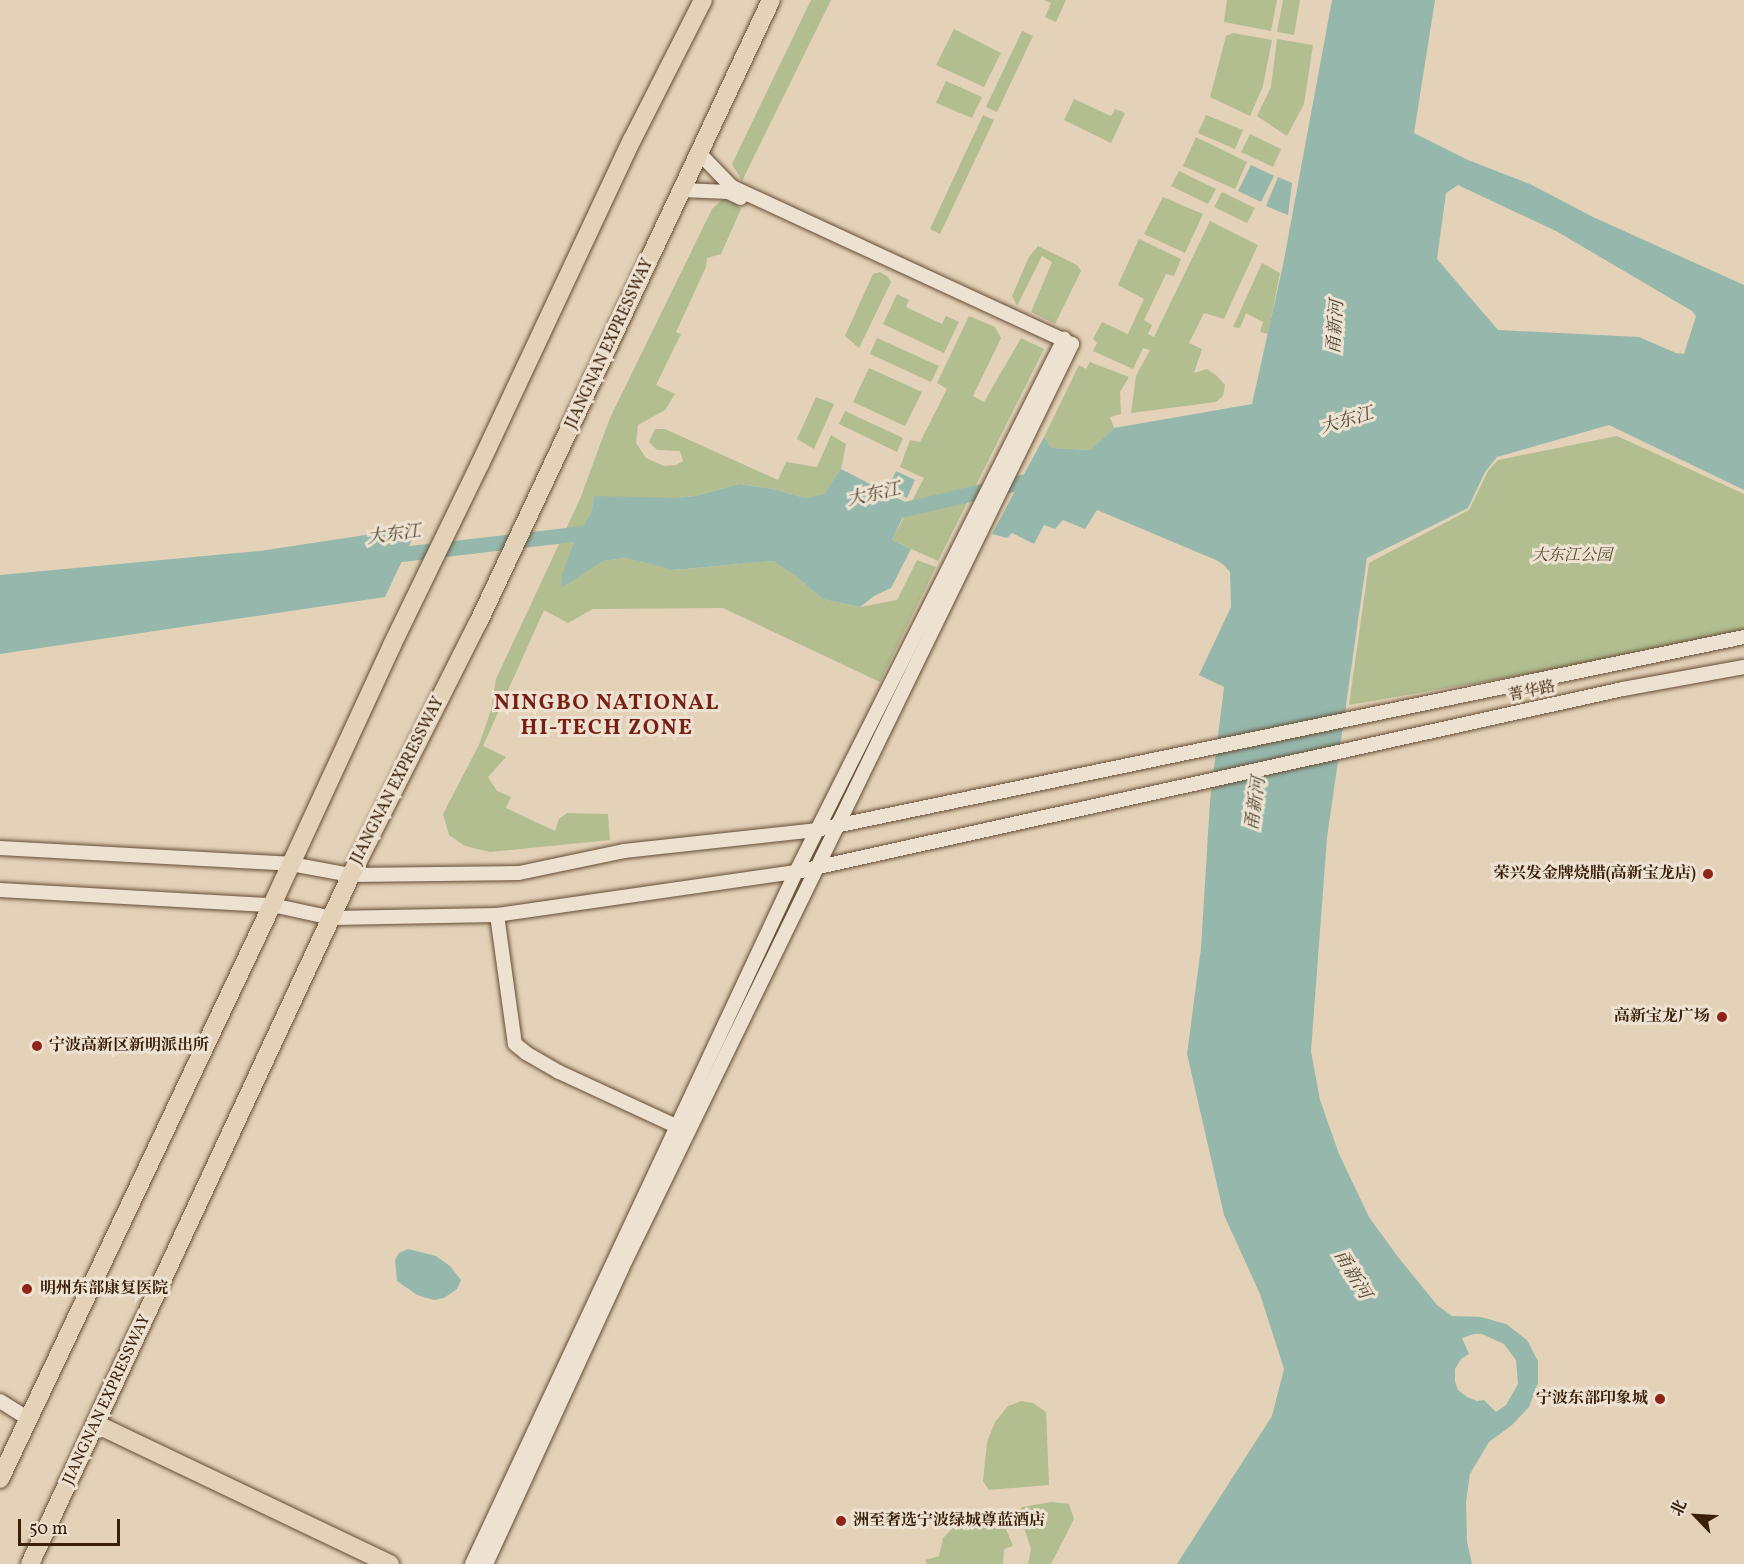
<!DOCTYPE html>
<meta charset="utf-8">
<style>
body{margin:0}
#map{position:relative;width:1744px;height:1564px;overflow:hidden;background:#e3d2b8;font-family:Vollkorn,"Noto Serif SC",serif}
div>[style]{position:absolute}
.green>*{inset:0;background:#b2bd90}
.water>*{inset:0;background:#96b8ac}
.canal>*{height:15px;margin:-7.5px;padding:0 7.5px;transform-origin:7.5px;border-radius:7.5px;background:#96b8ac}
.roads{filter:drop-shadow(0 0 2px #654c35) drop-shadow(0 0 2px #654c35)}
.minor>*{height:14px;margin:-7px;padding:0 7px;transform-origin:7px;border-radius:7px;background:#ede2d1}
.major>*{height:18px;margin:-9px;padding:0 9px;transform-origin:9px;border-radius:9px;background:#e3d2b8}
.dots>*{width:16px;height:16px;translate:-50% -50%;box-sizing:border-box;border:3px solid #ede2d1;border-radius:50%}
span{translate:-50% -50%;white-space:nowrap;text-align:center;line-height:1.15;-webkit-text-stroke:6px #ede2d1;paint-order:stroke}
.street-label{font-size:16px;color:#3b2009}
.park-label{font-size:16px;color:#59472b;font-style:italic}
.poi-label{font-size:16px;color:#3b2009;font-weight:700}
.right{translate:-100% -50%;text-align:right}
.left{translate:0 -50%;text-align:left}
.water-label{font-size:18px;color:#524632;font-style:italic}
.district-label{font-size:22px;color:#7a1f14;font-weight:700;letter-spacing:1.5px}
.north{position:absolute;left:1666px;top:1486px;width:60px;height:60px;-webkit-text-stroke:4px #ede2d1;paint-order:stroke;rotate:295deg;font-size:16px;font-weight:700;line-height:24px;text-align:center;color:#3b2009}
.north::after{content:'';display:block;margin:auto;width:21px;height:27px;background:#3b2009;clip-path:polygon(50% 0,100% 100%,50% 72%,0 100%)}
.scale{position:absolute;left:18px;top:1519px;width:102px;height:27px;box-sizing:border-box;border:3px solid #3b2009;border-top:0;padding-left:8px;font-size:18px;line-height:21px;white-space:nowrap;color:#3b2009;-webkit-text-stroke:4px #ede2d1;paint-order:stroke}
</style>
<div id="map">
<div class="green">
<i style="clip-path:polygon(811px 0,831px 0,742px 181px,732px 164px)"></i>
<i style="clip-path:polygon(1044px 0,1066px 0,1056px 22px,1045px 17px,1051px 3px)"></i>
<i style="clip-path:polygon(1227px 0,1277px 0,1271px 31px,1224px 22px)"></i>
<i style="clip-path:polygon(1283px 0,1300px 0,1294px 35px,1277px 32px)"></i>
<i style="clip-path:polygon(954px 29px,1001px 53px,984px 87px,936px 65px)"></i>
<i style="clip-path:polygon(1022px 31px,1033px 36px,997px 112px,986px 107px)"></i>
<i style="clip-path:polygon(1233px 33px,1272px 40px,1263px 86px,1250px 116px,1210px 97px,1226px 36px)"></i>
<i style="clip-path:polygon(1277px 39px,1313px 45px,1304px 104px,1287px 136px,1257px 116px,1271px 87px)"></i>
<i style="clip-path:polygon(946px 81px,982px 97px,972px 118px,936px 103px)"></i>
<i style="clip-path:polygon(1074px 99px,1111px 116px,1115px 109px,1125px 113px,1111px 143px,1064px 120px)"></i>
<i style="clip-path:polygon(983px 115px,994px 120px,940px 234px,930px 229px)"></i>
<i style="clip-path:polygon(1206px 115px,1243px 130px,1235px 149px,1198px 133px)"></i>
<i style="clip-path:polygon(1250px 134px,1281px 149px,1273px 167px,1241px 152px)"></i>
<i style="clip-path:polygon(1196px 137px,1247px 162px,1235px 189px,1183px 166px)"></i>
<i style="clip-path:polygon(1179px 171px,1216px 189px,1208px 204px,1171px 186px)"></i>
<i style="clip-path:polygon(1222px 192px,1255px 208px,1247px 223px,1214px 207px)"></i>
<i style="clip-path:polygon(1163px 197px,1203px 214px,1185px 253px,1144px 234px)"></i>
<i style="clip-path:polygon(723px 199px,733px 202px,741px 209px,721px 254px,707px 258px,706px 267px,676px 332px,681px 334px,656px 385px,675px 394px,665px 410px,638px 425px,636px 443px,646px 458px,664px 466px,676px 465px,683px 461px,680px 451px,657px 450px,649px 442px,655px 429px,665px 429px,778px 480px,786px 462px,817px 467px,831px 435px,846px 444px,841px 469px,824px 495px,805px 498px,773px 489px,739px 484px,695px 496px,675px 498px,594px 498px,592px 510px,572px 547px,561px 587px,603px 561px,626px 558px,675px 570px,773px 561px,797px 577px,822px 599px,860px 607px,897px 600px,917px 560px,936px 567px,880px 682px,723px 608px,593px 609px,568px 623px,544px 610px,483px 746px,506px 757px,488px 777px,497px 791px,511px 797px,506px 808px,555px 831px,559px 819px,567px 813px,608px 814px,610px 840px,490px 852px,465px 846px,449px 835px,443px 814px,479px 745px,491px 710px,496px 679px,580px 499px,610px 418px,712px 209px)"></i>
<i style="clip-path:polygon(1210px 221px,1258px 245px,1224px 319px,1204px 313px,1189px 343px,1202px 349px,1194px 373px,1207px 369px,1216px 375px,1225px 385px,1223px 396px,1216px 402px,1131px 413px,1136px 376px,1150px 350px,1143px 348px,1133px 369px,1093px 351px,1097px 343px,1093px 339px,1102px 322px,1128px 334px,1144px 299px,1118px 285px,1139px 239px,1181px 259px,1174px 276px,1166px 274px,1144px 320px,1152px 325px,1148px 334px,1154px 337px)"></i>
<i style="clip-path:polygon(1038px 246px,1077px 265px,1081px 271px,1055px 324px,1031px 312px,1052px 262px,1042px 256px,1017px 306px,1012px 296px,1029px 257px)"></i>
<i style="clip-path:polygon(1262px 263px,1280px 273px,1268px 334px,1260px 332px,1263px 322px,1246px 313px,1240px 328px,1233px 327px)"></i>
<i style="clip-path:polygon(880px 272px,888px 277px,891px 282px,859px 348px,845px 336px,873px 274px)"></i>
<i style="clip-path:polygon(897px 294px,909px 300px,906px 307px,942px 324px,946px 316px,959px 322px,944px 353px,883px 324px)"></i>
<i style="clip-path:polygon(969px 316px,995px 327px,1001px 338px,973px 396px,984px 402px,1021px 338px,1044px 349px,938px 561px,892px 540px,924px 478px,900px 467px,910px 440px,920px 442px,947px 389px,937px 383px)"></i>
<i style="clip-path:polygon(877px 338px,939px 366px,931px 382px,870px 354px)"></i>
<i style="clip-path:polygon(1090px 362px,1129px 377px,1120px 392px,1121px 414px,1110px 417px,1114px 428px,1090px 450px,1052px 448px,1044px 437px,1079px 365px,1086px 369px)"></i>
<i style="clip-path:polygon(869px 368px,922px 392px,905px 426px,853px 402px)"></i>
<i style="clip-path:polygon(816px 397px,834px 404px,814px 449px,797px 439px)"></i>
<i style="clip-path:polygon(845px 411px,903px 438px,897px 452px,839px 424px)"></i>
<i style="clip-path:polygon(1617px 436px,1744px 494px,1744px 630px,1587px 664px,1349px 705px,1369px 563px,1469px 510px,1488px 471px,1498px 460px)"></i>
<i style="clip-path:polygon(1021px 1401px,1033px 1403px,1046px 1412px,1049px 1485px,989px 1490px,983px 1481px,987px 1442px,995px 1422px,1008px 1406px)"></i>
<i style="clip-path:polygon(1052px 1502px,1069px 1504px,1074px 1519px,1051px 1564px,1028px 1564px,1031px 1549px,1024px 1528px,1016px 1515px,1022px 1507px)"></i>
<i style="clip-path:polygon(975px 1512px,992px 1517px,1006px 1529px,1013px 1546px,1004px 1549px,1003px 1564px,927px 1564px,925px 1560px,939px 1556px,943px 1538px,954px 1527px,947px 1516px)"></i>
</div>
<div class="water">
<i style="clip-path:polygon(evenodd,1332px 0,1435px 0,1414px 133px,1468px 160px,1530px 184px,1593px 217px,1744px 285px,1744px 490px,1609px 425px,1497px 457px,1485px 472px,1468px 508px,1367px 558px,1327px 838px,1311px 1051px,1320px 1100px,1339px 1154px,1369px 1217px,1398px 1257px,1437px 1305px,1452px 1316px,1481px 1317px,1506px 1324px,1527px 1340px,1538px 1361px,1538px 1383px,1529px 1407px,1512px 1425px,1489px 1442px,1470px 1474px,1466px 1502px,1467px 1542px,1472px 1564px,1177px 1564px,1272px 1416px,1284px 1369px,1260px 1294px,1224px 1215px,1187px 1054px,1201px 948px,1210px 801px,1224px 687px,1199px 675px,1231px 607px,1230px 572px,1224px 565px,1216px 560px,1097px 510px,1085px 529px,1063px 520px,1055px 529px,1044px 525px,1034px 544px,1012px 533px,1007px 538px,992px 534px,1044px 437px,1052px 448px,1090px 450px,1114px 428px,1252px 404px,1283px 265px,1332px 0,1458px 185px,1556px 231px,1692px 311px,1696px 316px,1684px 354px,1676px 353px,1639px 337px,1498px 330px,1437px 259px,1446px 193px,1458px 185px,1332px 0,1474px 1334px,1482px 1334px,1504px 1344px,1516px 1360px,1518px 1384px,1506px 1405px,1496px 1412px,1484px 1400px,1477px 1401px,1467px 1397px,1458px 1390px,1455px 1381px,1455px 1369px,1461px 1359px,1469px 1354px,1462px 1338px,1474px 1334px)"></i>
<i style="clip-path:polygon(1251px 165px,1274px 176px,1261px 202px,1238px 191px)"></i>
<i style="clip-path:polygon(1278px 177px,1292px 183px,1288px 215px,1266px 206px)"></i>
<i style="clip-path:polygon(841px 469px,909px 504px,892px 540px,911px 549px,891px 588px,874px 596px,860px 607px,822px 599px,797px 577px,773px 561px,674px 570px,626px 558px,603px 561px,561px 588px,562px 575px,572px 547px,592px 510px,594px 496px,675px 498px,695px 496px,739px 484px,773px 489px,805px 498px,824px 494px)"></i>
<i style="clip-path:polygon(896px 471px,915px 480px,907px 498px,888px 489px)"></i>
<i style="clip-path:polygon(418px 527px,385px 597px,0 654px,0 575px,260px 551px)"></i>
<i style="clip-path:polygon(408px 1249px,436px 1256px,450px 1266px,461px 1280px,457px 1289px,444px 1298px,434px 1300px,417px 1295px,397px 1281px,395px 1260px,399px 1253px)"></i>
</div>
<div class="canal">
<i style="left:887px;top:513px;width:156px;rotate:-13deg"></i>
<i style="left:384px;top:556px;width:216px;rotate:-6.6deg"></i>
</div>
<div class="roads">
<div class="minor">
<i style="left:682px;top:190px;width:46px;rotate:2.5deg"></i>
<i style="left:728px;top:192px;width:14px;rotate:25deg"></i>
<i style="left:0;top:848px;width:291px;rotate:3.1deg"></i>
<i style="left:291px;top:864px;width:61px;rotate:10.4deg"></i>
<i style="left:351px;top:875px;width:168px;rotate:-0.7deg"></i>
<i style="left:519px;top:873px;width:107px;rotate:-11.8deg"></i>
<i style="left:624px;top:851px;width:193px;rotate:-6.2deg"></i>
<i style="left:816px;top:830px;width:948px;rotate:-11.75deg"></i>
<i style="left:0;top:890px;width:272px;rotate:3.2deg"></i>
<i style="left:272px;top:905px;width:61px;rotate:12.2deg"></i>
<i style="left:332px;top:918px;width:165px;rotate:-1deg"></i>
<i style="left:497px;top:915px;width:302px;rotate:-8.2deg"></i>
<i style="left:796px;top:872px;width:847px;rotate:-12.48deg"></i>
<i style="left:1623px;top:689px;width:123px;rotate:-10.3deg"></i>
<i style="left:497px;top:915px;width:130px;rotate:82.1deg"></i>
<i style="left:515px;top:1044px;width:14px;rotate:39deg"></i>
<i style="left:526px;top:1053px;width:38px;rotate:30deg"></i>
<i style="left:559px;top:1072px;width:129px;rotate:24.8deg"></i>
<i style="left:0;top:1401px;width:34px;rotate:32deg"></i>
<i style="left:472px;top:1564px;width:764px;rotate:-64.91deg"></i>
<i style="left:796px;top:872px;width:597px;rotate:-63.31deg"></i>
<i style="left:486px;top:1564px;width:324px;rotate:-65.3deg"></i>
<i style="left:621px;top:1270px;width:1030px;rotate:-64.03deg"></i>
<i style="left:1072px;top:344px;width:374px;rotate:-155.2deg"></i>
<i style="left:732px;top:187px;width:47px;rotate:-134.1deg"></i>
</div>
<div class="major">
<i style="left:96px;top:1424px;width:326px;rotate:25.5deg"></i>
<i style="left:0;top:1479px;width:635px;rotate:-64.65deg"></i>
<i style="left:272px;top:905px;width:286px;rotate:-65.2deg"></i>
<i style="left:392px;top:645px;width:201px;rotate:-64.1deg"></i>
<i style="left:480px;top:464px;width:358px;rotate:-64.9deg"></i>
<i style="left:632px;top:140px;width:157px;rotate:-63.1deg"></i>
<i style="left:30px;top:1564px;width:760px;rotate:-65.02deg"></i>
<i style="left:351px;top:875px;width:282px;rotate:-63.3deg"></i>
<i style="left:478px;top:623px;width:688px;rotate:-64.81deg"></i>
</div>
</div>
<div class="dots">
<i style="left:1708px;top:874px;background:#8f2418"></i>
<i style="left:1722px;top:1017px;background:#8f2418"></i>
<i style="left:37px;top:1046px;background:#8f2418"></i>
<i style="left:27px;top:1289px;background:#8f2418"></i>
<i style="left:1660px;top:1399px;background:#8f2418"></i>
<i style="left:841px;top:1521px;background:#8f2418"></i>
</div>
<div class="street-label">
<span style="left:610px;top:344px;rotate:-65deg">JIANGNAN EXPRESSWAY</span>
<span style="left:1532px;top:692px;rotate:-12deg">菁华路</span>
<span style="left:398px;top:781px;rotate:-63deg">JIANGNAN EXPRESSWAY</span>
<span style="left:107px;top:1400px;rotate:-65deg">JIANGNAN EXPRESSWAY</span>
</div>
<div class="park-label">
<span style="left:1572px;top:556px">大东江公园</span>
</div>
<div class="poi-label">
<span class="right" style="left:1696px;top:874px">荣兴发金牌烧腊(高新宝龙店)</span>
<span class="right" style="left:1710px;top:1017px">高新宝龙广场</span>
<span class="left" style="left:49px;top:1046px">宁波高新区新明派出所</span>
<span class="left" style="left:40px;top:1289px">明州东部康复医院</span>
<span class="right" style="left:1648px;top:1399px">宁波东部印象城</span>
<span class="left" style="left:853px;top:1521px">洲至奢选宁波绿城尊蓝酒店</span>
</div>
<div class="water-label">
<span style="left:1337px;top:327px;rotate:-86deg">甬新河</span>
<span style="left:1347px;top:422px;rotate:-16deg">大东江</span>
<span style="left:874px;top:496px;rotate:-12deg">大东江</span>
<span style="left:394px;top:536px;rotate:-7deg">大东江</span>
<span style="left:1257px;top:804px;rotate:-82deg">甬新河</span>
<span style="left:1351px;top:1275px;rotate:59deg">甬新河</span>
</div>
<div class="district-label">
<span style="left:607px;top:716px">NINGBO NATIONAL<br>HI-TECH ZONE</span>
</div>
<div class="north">北</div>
<div class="scale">50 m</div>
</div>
